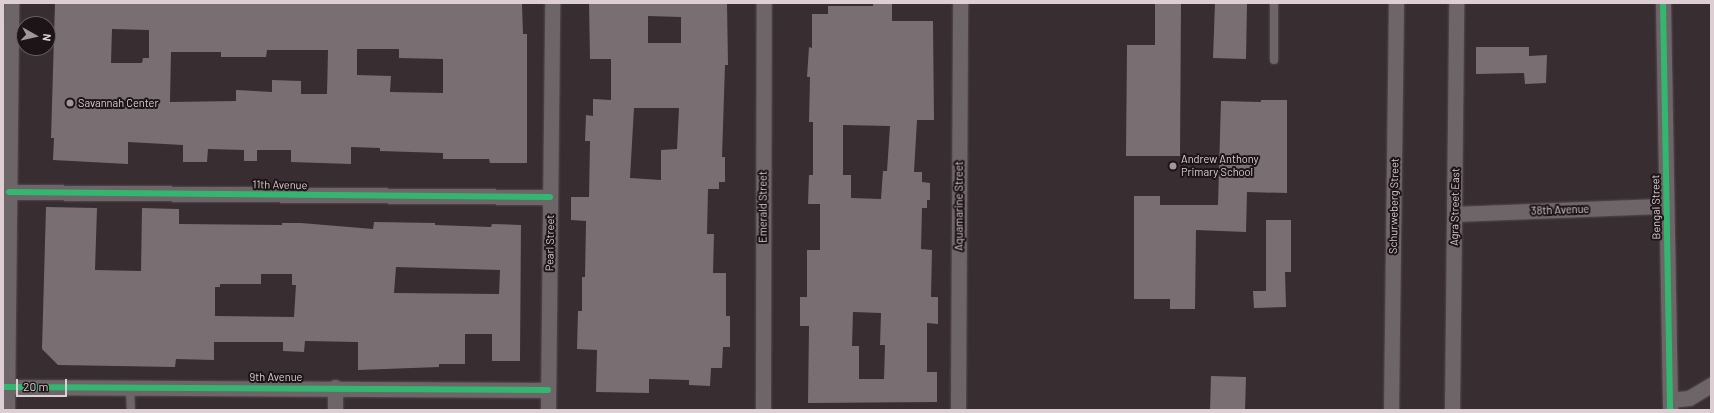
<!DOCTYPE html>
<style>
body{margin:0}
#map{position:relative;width:1714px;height:413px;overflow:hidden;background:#382d31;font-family:Barlow,sans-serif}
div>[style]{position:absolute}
.building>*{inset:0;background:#796f73}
.roads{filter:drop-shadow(0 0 1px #544a4e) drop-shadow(0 0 1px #544a4e)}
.lane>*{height:8px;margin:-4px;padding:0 4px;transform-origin:4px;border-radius:4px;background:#6e6569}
.street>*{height:15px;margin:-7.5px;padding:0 7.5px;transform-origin:7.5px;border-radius:7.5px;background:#6e6569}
.cycleway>*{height:6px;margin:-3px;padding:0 3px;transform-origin:3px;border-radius:3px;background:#33b770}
.dots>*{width:11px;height:11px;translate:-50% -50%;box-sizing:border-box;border:2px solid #1d1418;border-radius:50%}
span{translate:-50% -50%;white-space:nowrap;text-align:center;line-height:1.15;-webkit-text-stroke:4px #1d1418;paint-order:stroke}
.poi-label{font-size:11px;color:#dcced3}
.left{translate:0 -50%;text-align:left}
.street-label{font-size:11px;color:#dcced3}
.frame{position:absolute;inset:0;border:4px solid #dcced3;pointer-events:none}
.north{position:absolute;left:16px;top:16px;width:40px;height:40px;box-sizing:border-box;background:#1d1418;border:1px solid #695e63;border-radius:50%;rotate:98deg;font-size:11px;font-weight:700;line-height:16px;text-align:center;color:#dcced3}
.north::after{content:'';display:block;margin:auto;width:14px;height:18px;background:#a3969a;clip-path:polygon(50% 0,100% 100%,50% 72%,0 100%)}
.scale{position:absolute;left:16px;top:379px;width:51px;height:18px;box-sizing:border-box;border:2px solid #dcced3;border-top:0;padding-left:5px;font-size:12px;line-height:14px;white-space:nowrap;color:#dcced3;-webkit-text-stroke:3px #1d1418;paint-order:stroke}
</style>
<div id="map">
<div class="building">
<i style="clip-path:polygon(evenodd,55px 3px,522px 4px,523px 34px,527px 34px,527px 163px,490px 163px,489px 159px,443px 159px,443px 153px,380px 151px,380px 148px,351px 147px,351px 164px,291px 162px,291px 150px,257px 150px,257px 161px,244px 161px,244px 150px,208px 149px,207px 162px,183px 162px,183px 145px,128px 142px,128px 164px,53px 160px,54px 138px,51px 138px,55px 3px,112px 29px,149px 30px,149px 58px,143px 58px,142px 63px,111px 63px,112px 29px,55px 3px,357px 49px,399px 49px,399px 58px,443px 59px,443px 93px,390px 92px,391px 76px,357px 75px,357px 49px,55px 3px,267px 50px,328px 50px,327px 94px,301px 94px,301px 81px,272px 80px,272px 92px,236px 90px,236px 101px,170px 102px,171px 52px,221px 52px,221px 57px,266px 57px,267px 50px)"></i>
<i style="clip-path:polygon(evenodd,589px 3px,727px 3px,728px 65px,725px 65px,722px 157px,725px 157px,725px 182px,719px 182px,719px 189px,708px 189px,707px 234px,714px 234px,713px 273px,726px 273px,726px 316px,730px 316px,730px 347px,723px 347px,722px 368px,711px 368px,710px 386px,689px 385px,689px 380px,649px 379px,649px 393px,596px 392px,597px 350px,577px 349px,578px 311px,582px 311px,582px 277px,585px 277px,586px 221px,571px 220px,571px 197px,589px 197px,590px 141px,585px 141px,586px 115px,593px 116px,593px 99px,611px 100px,611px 59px,590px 59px,589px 3px,648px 16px,681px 17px,681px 43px,648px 43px,648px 16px,589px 3px,634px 108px,679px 108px,677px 149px,661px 150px,661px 180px,630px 178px,634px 108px)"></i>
<i style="clip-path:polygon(evenodd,873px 3px,892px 3px,892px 21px,933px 21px,934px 120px,917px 120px,914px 172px,922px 172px,922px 182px,930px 183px,930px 200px,927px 200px,927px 208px,922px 208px,921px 249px,932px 250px,931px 297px,938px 297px,938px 324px,927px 323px,927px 372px,937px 372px,937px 402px,808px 403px,809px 326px,800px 326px,800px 297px,807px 297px,807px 250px,820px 250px,820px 204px,808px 204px,809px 175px,813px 175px,813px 122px,809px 122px,810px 77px,807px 77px,809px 47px,812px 48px,812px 14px,828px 14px,828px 6px,873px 6px,873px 3px,843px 125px,890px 126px,887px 171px,883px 171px,881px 199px,851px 198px,851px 175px,843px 175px,843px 125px,873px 3px,853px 312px,881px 313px,880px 345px,885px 345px,884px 379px,859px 379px,859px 346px,852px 346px,853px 312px)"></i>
<i style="clip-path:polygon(1155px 3px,1181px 3px,1180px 156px,1126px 156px,1127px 45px,1155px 45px)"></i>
<i style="clip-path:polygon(1215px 3px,1247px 3px,1246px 59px,1213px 58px)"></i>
<i style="clip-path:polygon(1476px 47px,1529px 47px,1529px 56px,1547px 55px,1546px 83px,1525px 84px,1524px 73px,1476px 74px)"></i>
<i style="clip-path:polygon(1261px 100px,1287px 100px,1287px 193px,1247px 192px,1246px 232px,1196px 230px,1195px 309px,1170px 309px,1170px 299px,1134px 299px,1134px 196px,1160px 196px,1160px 205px,1218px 205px,1221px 101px,1261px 102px)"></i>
<i style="clip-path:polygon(evenodd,46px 207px,97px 208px,95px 270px,141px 271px,142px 208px,179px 209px,179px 224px,282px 225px,282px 223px,301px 223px,373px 229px,374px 222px,435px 223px,435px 225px,491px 227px,492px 224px,521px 225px,520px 361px,492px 361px,492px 334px,465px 334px,465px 364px,439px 364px,439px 367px,358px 370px,358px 342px,305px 341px,304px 352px,283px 351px,283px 342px,214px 342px,214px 360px,176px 359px,175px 367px,58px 365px,42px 349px,46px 207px,396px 267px,500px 270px,499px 294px,394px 293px,396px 267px,46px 207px,261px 274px,292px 274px,292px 285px,296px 285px,294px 317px,215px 316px,215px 287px,220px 287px,220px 284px,261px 284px,261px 274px)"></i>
<i style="clip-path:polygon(1266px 220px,1291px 220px,1291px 272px,1285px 272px,1286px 307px,1254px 308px,1253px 291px,1266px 291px)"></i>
<i style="clip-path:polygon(1211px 376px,1246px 377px,1245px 410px,1210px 410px)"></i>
</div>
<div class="roads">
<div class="lane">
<i style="left:1274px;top:3px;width:57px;rotate:90deg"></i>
<i style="left:130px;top:386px;width:24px;rotate:88deg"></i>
</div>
<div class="street">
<i style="left:1663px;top:3px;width:407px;rotate:89deg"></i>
<i style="left:9px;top:192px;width:541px;rotate:0.53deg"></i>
<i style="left:1455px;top:214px;width:211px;rotate:-2.2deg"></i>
<i style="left:3px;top:387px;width:545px;rotate:0.32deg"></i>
<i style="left:1670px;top:400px;width:19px;rotate:-6deg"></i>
<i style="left:1689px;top:398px;width:26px;rotate:-31deg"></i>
<i style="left:7px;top:410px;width:407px;rotate:-89.4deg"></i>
<i style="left:335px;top:410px;width:23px;rotate:-90deg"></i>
<i style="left:548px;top:410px;width:407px;rotate:-89.4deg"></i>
<i style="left:763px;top:410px;width:407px;rotate:-89.9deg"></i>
<i style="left:958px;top:410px;width:407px;rotate:-89.7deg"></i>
<i style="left:1391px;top:410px;width:407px;rotate:-89.3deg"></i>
<i style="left:1452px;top:410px;width:407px;rotate:-89.4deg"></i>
</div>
</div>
<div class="cycleway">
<i style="left:1663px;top:3px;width:407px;rotate:89deg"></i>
<i style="left:9px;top:192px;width:541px;rotate:0.53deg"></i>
<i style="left:3px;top:387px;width:545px;rotate:0.32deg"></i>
</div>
<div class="dots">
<i style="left:70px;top:103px;background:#a3969a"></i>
<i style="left:1173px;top:166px;background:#a3969a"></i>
</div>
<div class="poi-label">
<span class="left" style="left:78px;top:103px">Savannah Center</span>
<span class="left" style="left:1181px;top:166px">Andrew Anthony<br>Primary School</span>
</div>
<div class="street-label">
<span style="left:280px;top:185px;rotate:1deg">11th Avenue</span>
<span style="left:959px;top:206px;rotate:-90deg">Aquamarine Street</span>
<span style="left:1394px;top:206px;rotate:-89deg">Schurweberg Street</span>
<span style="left:763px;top:207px;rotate:-90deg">Emerald Street</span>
<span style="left:1455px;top:207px;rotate:-89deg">Agra Street East</span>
<span style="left:1656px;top:207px;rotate:-91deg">Bengal Street</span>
<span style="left:1560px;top:210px;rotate:-2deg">38th Avenue</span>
<span style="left:550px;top:243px;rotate:-89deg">Pearl Street</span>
<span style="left:276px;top:377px">9th Avenue</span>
</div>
<div class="frame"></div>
<div class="north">N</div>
<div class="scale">20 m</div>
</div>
